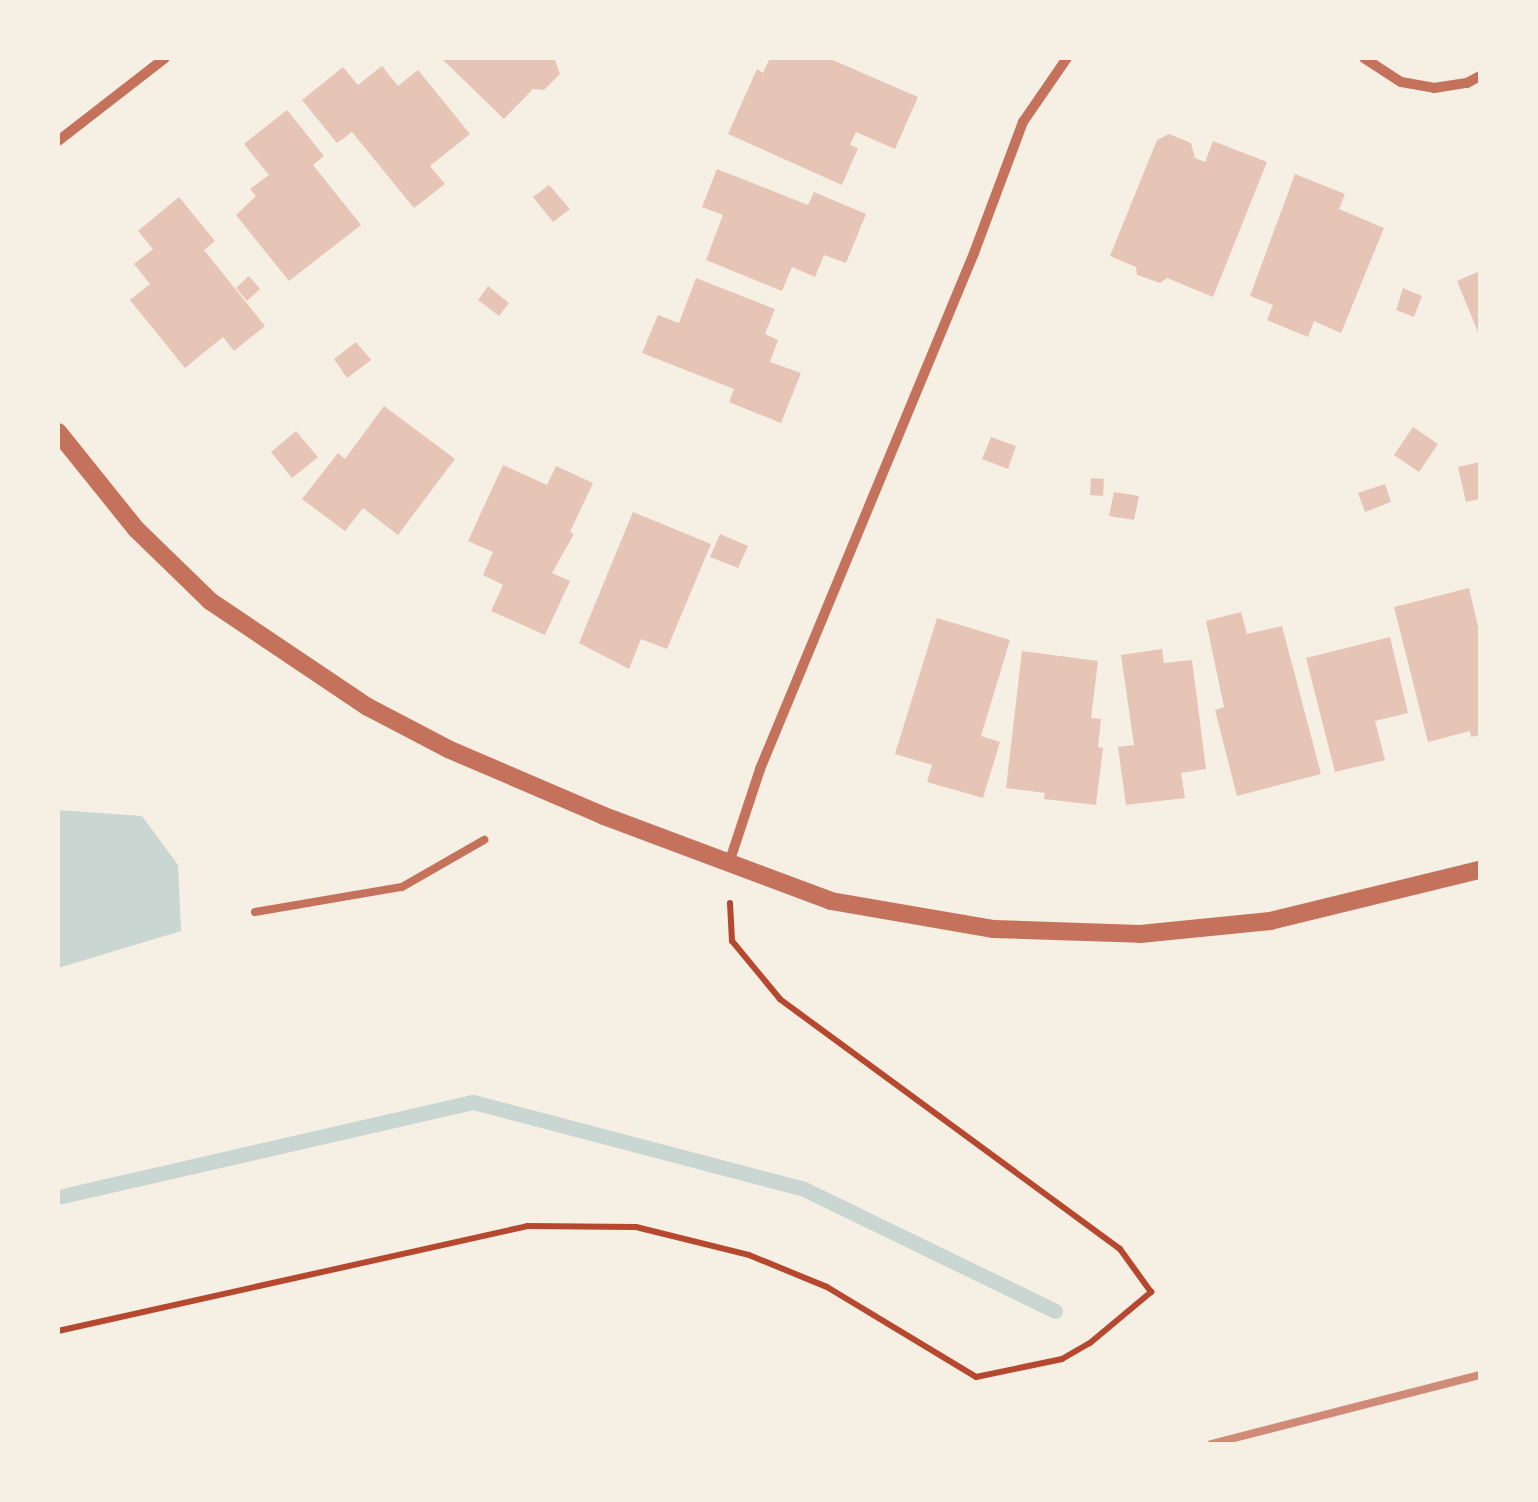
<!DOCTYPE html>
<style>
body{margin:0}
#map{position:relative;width:1538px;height:1502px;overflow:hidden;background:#f6efe4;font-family:"PT Serif",serif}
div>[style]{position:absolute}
.water>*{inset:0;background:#c9d6d2}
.stream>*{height:15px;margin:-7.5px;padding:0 7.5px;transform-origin:7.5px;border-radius:7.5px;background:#c9d6d2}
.building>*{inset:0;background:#e6c5b7}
.path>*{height:6px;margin:-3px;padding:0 3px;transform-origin:3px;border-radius:3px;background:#b5482f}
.service>*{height:8px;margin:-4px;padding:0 4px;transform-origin:4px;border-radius:4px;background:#c5725c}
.minor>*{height:10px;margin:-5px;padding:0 5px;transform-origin:5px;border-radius:5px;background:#c5725c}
.tertiary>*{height:18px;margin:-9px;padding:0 9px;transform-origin:9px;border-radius:9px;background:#c5725c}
.rail>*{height:8px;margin:-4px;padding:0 4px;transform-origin:4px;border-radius:4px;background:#cf8b77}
span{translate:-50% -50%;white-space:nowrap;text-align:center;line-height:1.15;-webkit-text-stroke:8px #f6efe4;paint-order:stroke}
.frame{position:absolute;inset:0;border:60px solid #f6efe4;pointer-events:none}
</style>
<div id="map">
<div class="water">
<i style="clip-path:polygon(58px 810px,142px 816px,178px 865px,181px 931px,58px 968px)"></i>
</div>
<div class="stream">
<i style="left:58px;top:1197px;width:426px;rotate:-12.9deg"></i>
<i style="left:473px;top:1102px;width:342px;rotate:14.7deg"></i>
<i style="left:804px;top:1189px;width:279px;rotate:25.9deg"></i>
</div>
<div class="building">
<i style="clip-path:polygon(441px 58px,554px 58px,560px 74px,544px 90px,533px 89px,504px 119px)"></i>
<i style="clip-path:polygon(770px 58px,828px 58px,918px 97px,895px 149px,856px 132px,850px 145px,858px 148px,842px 185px,728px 134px,757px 69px,763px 73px)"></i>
<i style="clip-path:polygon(382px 66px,398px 86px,418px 70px,470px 134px,430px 166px,445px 184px,414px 208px,352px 132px,337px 143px,302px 100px,343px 67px,358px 85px)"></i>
<i style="clip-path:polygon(287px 110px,324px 156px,313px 165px,361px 225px,289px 281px,236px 215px,256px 196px,250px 189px,269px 175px,244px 144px)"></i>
<i style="clip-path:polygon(1169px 134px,1191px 143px,1195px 158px,1205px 162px,1213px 141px,1267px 162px,1213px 297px,1167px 278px,1160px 283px,1137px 275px,1136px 267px,1110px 256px,1157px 140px)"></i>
<i style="clip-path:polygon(717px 169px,808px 205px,814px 192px,866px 214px,846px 263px,824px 255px,815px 277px,792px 267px,782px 291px,706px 260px,723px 215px,702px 207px)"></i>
<i style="clip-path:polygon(1295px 174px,1345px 194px,1339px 209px,1384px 228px,1341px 333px,1314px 321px,1308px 337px,1267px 320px,1273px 305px,1250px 296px)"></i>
<i style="clip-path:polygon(549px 185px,570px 209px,553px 222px,533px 197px)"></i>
<i style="clip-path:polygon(179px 197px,215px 241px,204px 250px,265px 326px,234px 351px,223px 337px,185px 368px,130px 300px,150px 284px,134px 264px,153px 249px,138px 231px)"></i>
<i style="clip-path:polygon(1480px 271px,1480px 337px,1457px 281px)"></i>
<i style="clip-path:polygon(249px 276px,260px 289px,247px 301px,236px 288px)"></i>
<i style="clip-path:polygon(696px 278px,775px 309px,765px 334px,778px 340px,770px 362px,801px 373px,781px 423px,729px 402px,734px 389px,642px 353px,658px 315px,679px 323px)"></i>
<i style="clip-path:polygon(488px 286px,509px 303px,499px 316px,478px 300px)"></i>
<i style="clip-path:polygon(1403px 288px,1422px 296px,1414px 317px,1396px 310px)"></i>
<i style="clip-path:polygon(356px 342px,371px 360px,347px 378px,334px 359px)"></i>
<i style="clip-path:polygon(384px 406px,455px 459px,398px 535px,363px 508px,345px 531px,302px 499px,338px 453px,345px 459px)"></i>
<i style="clip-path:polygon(1413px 427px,1438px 444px,1419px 472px,1394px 455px)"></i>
<i style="clip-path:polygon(296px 431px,318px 457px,292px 478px,271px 452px)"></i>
<i style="clip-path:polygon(991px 437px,1016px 446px,1008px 469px,982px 459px)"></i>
<i style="clip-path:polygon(1480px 462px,1480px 499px,1466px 502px,1458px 467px)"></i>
<i style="clip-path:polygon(503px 465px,547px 485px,556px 466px,593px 483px,570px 532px,574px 534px,552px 573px,570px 581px,545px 635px,491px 611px,503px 585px,483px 575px,493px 552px,468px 541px)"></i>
<i style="clip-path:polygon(1091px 478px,1104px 479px,1103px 496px,1090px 495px)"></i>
<i style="clip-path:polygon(1385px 484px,1391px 502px,1365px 512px,1358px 493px)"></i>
<i style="clip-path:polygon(1114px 492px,1139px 496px,1134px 520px,1109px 516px)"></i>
<i style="clip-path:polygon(633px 512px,711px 544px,667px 649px,641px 639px,629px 669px,579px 643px)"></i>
<i style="clip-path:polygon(720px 534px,748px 546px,738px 568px,710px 557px)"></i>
<i style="clip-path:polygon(1469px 588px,1480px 635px,1480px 735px,1471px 737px,1470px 731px,1428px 742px,1394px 607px)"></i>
<i style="clip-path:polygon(1241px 612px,1247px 634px,1282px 626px,1321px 774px,1237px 796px,1215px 710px,1224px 707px,1206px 621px)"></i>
<i style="clip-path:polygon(937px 618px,1010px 640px,981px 736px,1000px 742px,983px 798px,927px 782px,932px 765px,895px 754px)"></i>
<i style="clip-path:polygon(1390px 637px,1408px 713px,1375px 721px,1385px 760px,1335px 772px,1306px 658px)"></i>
<i style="clip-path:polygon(1162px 649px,1164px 663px,1192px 660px,1206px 769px,1181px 773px,1185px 798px,1126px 805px,1118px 747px,1134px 745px,1121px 655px)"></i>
<i style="clip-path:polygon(1022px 651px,1098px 661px,1091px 718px,1101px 719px,1098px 747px,1103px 748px,1096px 805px,1044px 799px,1045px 793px,1006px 788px)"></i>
</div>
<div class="path">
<i style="left:58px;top:1331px;width:481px;rotate:-12.6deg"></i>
<i style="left:527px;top:1226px;width:109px;rotate:0.5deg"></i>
<i style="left:636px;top:1227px;width:116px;rotate:13.9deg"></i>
<i style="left:749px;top:1255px;width:84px;rotate:22.3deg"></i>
<i style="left:827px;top:1287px;width:174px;rotate:31.1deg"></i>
<i style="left:976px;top:1377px;width:88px;rotate:-11.8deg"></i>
<i style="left:1062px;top:1359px;width:32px;rotate:-30deg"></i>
<i style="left:1090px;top:1343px;width:80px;rotate:-39.9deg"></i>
<i style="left:1151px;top:1292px;width:53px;rotate:-125.8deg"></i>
<i style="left:1120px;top:1249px;width:422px;rotate:-143.7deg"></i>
<i style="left:780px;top:999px;width:75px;rotate:-129.6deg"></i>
<i style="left:732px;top:941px;width:38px;rotate:-93deg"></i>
</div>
<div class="service">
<i style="left:255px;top:912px;width:149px;rotate:-9.7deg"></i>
<i style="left:402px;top:887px;width:95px;rotate:-29.8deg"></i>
</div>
<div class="minor">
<i style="left:1364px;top:58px;width:44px;rotate:33deg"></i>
<i style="left:1401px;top:82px;width:34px;rotate:10deg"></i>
<i style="left:1434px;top:88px;width:33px;rotate:-9deg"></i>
<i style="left:1467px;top:83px;width:15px;rotate:-28deg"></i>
<i style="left:58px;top:141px;width:135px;rotate:-37.8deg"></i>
<i style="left:729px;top:863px;width:99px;rotate:-71.7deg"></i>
<i style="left:760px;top:769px;width:559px;rotate:-67.47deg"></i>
<i style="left:974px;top:253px;width:140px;rotate:-69.5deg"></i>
<i style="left:1023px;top:122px;width:78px;rotate:-55.5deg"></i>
</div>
<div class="tertiary">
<i style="left:58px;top:432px;width:124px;rotate:51.2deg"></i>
<i style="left:136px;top:529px;width:103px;rotate:44.2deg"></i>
<i style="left:210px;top:601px;width:190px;rotate:33.9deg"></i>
<i style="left:368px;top:707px;width:90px;rotate:27.7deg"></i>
<i style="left:448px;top:749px;width:170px;rotate:23.2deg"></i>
<i style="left:604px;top:816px;width:242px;rotate:20.5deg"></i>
<i style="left:831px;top:901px;width:164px;rotate:9.8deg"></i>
<i style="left:993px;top:929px;width:147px;rotate:1.9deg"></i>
<i style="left:1140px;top:934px;width:131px;rotate:-5.7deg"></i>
<i style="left:1270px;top:921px;width:216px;rotate:-13.7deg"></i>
</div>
<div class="rail">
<i style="left:1211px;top:1444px;width:278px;rotate:-14.4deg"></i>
</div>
<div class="frame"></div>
</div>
